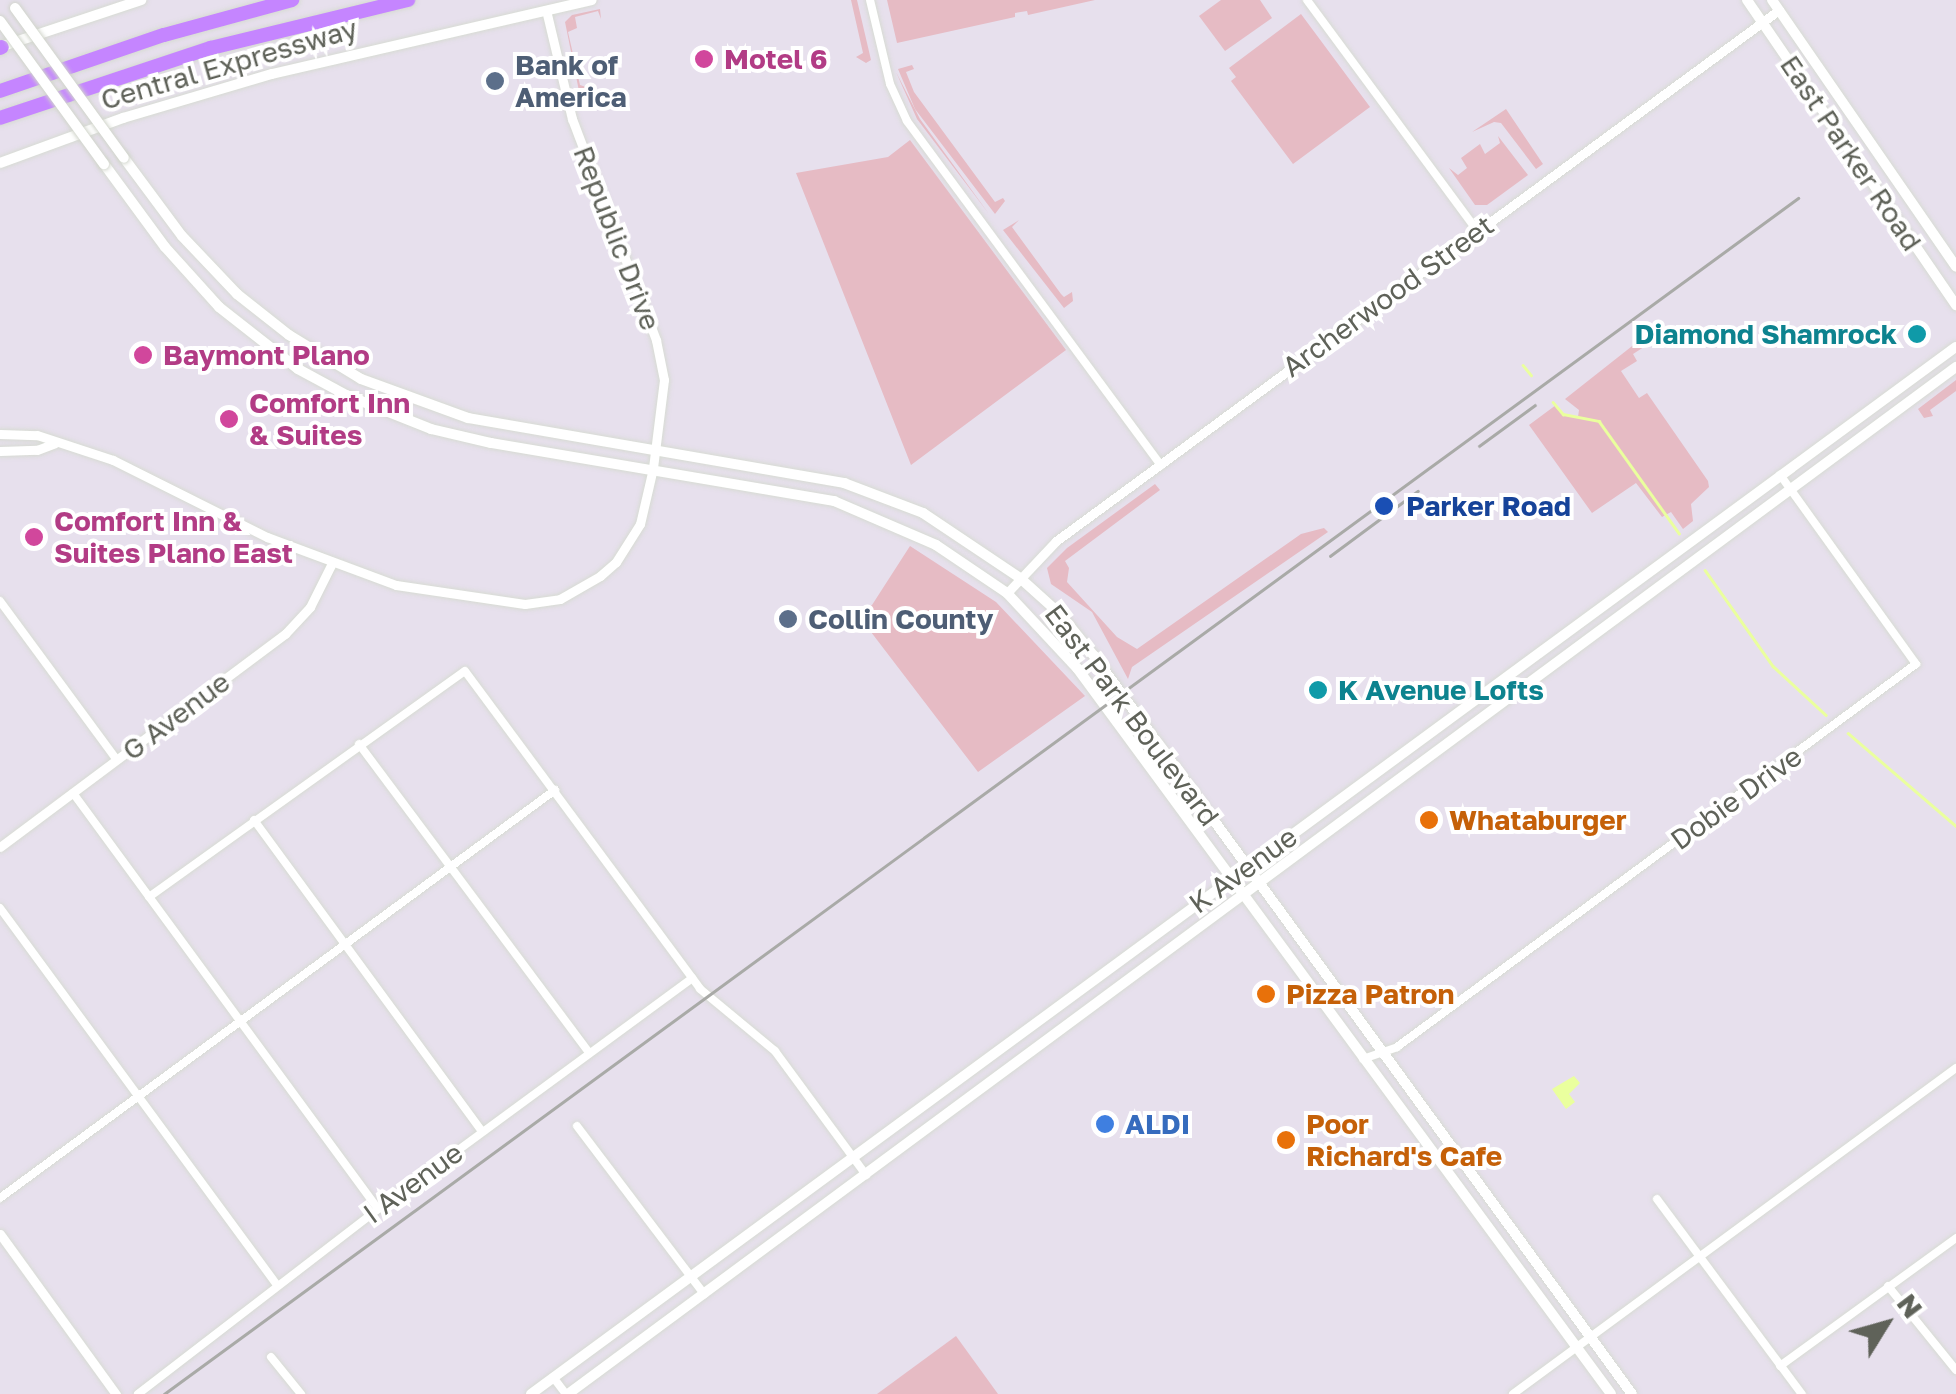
<!DOCTYPE html>
<style>
body{margin:0}
#map{position:relative;width:1956px;height:1394px;overflow:hidden;background:#e7e0ed;font-family:"Golos Text",sans-serif}
div>[style]{position:absolute}
.green>*{inset:0;background:#e6bbc4}
.water>*{inset:0;background:#eaff9e}
.stream>*{height:2.5px;margin:-1.25px;padding:0 1.25px;transform-origin:1.25px;border-radius:1.25px;background:#eaff9e}
.roads{filter:drop-shadow(0 0 2px #d7dbd3) drop-shadow(0 0 2px #d7dbd3)}
.minor>*{height:8px;margin:-4px;padding:0 4px;transform-origin:4px;border-radius:4px;background:#fff}
.tertiary>*{height:9px;margin:-4.5px;padding:0 4.5px;transform-origin:4.5px;border-radius:4.5px;background:#fff}
.secondary>*{height:10px;margin:-5px;padding:0 5px;transform-origin:5px;border-radius:5px;background:#fff}
.motorway>*{height:14px;margin:-7px;padding:0 7px;transform-origin:7px;border-radius:7px;background:#c585ff}
.tram>*{height:2.5px;margin:-1.25px;padding:0 1.25px;transform-origin:1.25px;border-radius:1.25px;background:#a9aaa7}
.bridges{filter:drop-shadow(0 0 2px #d1d5cb) drop-shadow(0 0 2px #d1d5cb)}
.secondary-bridge>*{height:10px;margin:-5px;padding:0 5px;transform-origin:5px;border-radius:5px;background:#fff}
.dots>*{width:28px;height:28px;translate:-50% -50%;box-sizing:border-box;border:5px solid #fff;border-radius:50%}
span{translate:-50% -50%;white-space:nowrap;text-align:center;line-height:1.15;-webkit-text-stroke:8px #fff;paint-order:stroke}
.hotel-label{font-size:28px;color:#b23c85;font-weight:700}
.left{translate:0 -50%;text-align:left}
.street-label{font-size:28px;color:#5f6259}
.service-label{font-size:28px;color:#4e5e75;font-weight:700}
.culture-label{font-size:28px;color:#0d838f;font-weight:700}
.right{translate:-100% -50%;text-align:right}
.transit-label{font-size:28px;color:#164399;font-weight:700}
.food-label{font-size:28px;color:#c56008;font-weight:700}
.shop-label{font-size:28px;color:#366cbe;font-weight:700}
.north{position:absolute;left:1836px;top:1274px;width:100px;height:100px;-webkit-text-stroke:8px #fff;paint-order:stroke;rotate:53deg;font-size:28px;font-weight:700;line-height:40px;text-align:center;color:#5f6259}
.north::after{content:'';display:block;margin:auto;width:35px;height:45px;background:#5f6259;clip-path:polygon(50% 0,100% 100%,50% 72%,0 100%)}
</style>
<div id="map">
<div class="green">
<i style="clip-path:polygon(851px 0,857px 0,871px 60px,866px 63px,856px 57px,863px 53px)"></i>
<i style="clip-path:polygon(887px 0,1095px 0,1028px 15px,1027px 11px,1015px 13px,1015px 17px,897px 43px)"></i>
<i style="clip-path:polygon(1221px 0,1260px 0,1272px 18px,1225px 51px,1199px 16px)"></i>
<i style="clip-path:polygon(600px 9px,601px 19px,598px 11px,575px 17px,577px 28px,568px 32px,580px 85px,589px 88px,580px 96px,565px 22px,572px 15px)"></i>
<i style="clip-path:polygon(1301px 14px,1370px 107px,1293px 164px,1231px 81px,1236px 77px,1229px 68px)"></i>
<i style="clip-path:polygon(912px 65px,914px 69px,906px 72px,914px 92px,995px 202px,1003px 198px,1005px 201px,995px 214px,915px 109px,898px 69px)"></i>
<i style="clip-path:polygon(896px 72px,920px 119px,989px 214px,917px 119px)"></i>
<i style="clip-path:polygon(1506px 109px,1543px 164px,1536px 169px,1501px 123px,1494px 122px,1472px 132px)"></i>
<i style="clip-path:polygon(1498px 136px,1528px 175px,1487px 205px,1475px 205px,1449px 168px,1458px 175px,1467px 168px,1461px 158px,1480px 144px,1485px 154px,1500px 143px)"></i>
<i style="clip-path:polygon(910px 140px,1066px 350px,911px 465px,796px 173px,888px 157px)"></i>
<i style="clip-path:polygon(1019px 220px,1012px 227px,1061px 294px,1064px 297px,1072px 292px,1073px 301px,1064px 308px,1003px 230px)"></i>
<i style="clip-path:polygon(1655px 328px,1661px 336px,1633px 354px,1637px 361px,1621px 371px,1639px 398px,1647px 393px,1708px 481px,1709px 487px,1691px 504px,1693px 521px,1683px 529px,1671px 512px,1662px 517px,1636px 483px,1592px 513px,1529px 425px,1556px 405px,1563px 414px,1578px 417px,1579px 410px,1565px 399px)"></i>
<i style="clip-path:polygon(1956px 380px,1956px 391px,1930px 410px,1933px 416px,1924px 418px,1918px 409px)"></i>
<i style="clip-path:polygon(1155px 484px,1160px 490px,1065px 561px,1069px 568px,1067px 582px,1117px 637px,1137px 649px,1301px 534px,1324px 528px,1328px 532px,1132px 667px,1128px 679px,1092px 612px,1051px 584px,1047px 568px,1067px 548px)"></i>
<i style="clip-path:polygon(910px 546px,996px 602px,1085px 696px,978px 772px,858px 615px,872px 605px)"></i>
<i style="clip-path:polygon(956px 1336px,998px 1394px,877px 1394px)"></i>
</div>
<div class="water">
<i style="clip-path:polygon(1574px 1076px,1580px 1083px,1569px 1094px,1575px 1102px,1566px 1109px,1552px 1089px)"></i>
</div>
<div class="stream">
<i style="left:1523px;top:365px;width:13px;rotate:51deg"></i>
<i style="left:1553px;top:402px;width:16px;rotate:50deg"></i>
<i style="left:1563px;top:414px;width:37px;rotate:11deg"></i>
<i style="left:1599px;top:421px;width:138px;rotate:54.5deg"></i>
<i style="left:1705px;top:570px;width:118px;rotate:54.7deg"></i>
<i style="left:1773px;top:666px;width:72px;rotate:42.8deg"></i>
<i style="left:1848px;top:733px;width:143px;rotate:40.7deg"></i>
</div>
<div class="roads">
<div class="minor">
<i style="left:870px;top:0;width:86px;rotate:76.6deg"></i>
<i style="left:890px;top:84px;width:41px;rotate:65.3deg"></i>
<i style="left:907px;top:121px;width:428px;rotate:53.6deg"></i>
<i style="left:1307px;top:0;width:287px;rotate:53.6deg"></i>
<i style="left:0;top:601px;width:197px;rotate:53.7deg"></i>
<i style="left:359px;top:744px;width:385px;rotate:53.3deg"></i>
<i style="left:73px;top:793px;width:516px;rotate:53.75deg"></i>
<i style="left:254px;top:820px;width:386px;rotate:53.8deg"></i>
<i style="left:149px;top:897px;width:388px;rotate:-35.6deg"></i>
<i style="left:465px;top:671px;width:395px;rotate:53.5deg"></i>
<i style="left:700px;top:989px;width:97px;rotate:39.6deg"></i>
<i style="left:775px;top:1051px;width:154px;rotate:53.7deg"></i>
<i style="left:0;top:908px;width:468px;rotate:53.7deg"></i>
<i style="left:1363px;top:1059px;width:36px;rotate:-19deg"></i>
<i style="left:1397px;top:1047px;width:645px;rotate:-36.43deg"></i>
<i style="left:1916px;top:664px;width:233px;rotate:-125.7deg"></i>
<i style="left:577px;top:1126px;width:211px;rotate:52.9deg"></i>
<i style="left:0;top:1198px;width:689px;rotate:-36.32deg"></i>
<i style="left:1657px;top:1199px;width:243px;rotate:53.4deg"></i>
<i style="left:1888px;top:1286px;width:108px;rotate:51deg"></i>
<i style="left:271px;top:1357px;width:48px;rotate:51deg"></i>
<i style="left:1780px;top:1366px;width:218px;rotate:-36deg"></i>
<i style="left:553px;top:1377px;width:21px;rotate:53deg"></i>
<i style="left:138px;top:1394px;width:303px;rotate:-37.6deg"></i>
<i style="left:378px;top:1209px;width:390px;rotate:-36.3deg"></i>
<i style="left:1513px;top:1394px;width:550px;rotate:-36.35deg"></i>
</div>
<div class="tertiary">
<i style="left:0;top:434px;width:37px;rotate:2deg"></i>
<i style="left:37px;top:435px;width:80px;rotate:18.2deg"></i>
<i style="left:113px;top:460px;width:172px;rotate:26.6deg"></i>
<i style="left:267px;top:537px;width:138px;rotate:20.4deg"></i>
<i style="left:396px;top:585px;width:130px;rotate:8.4deg"></i>
<i style="left:525px;top:604px;width:35px;rotate:-8deg"></i>
<i style="left:560px;top:599px;width:46px;rotate:-29.9deg"></i>
<i style="left:600px;top:576px;width:21px;rotate:-41deg"></i>
<i style="left:616px;top:562px;width:45px;rotate:-57.7deg"></i>
<i style="left:640px;top:524px;width:57px;rotate:-76.9deg"></i>
<i style="left:653px;top:468px;width:89px;rotate:-82.9deg"></i>
<i style="left:664px;top:380px;width:41px;rotate:-101.3deg"></i>
<i style="left:656px;top:340px;width:236px;rotate:-110.8deg"></i>
<i style="left:572px;top:119px;width:112px;rotate:-103.4deg"></i>
<i style="left:0;top:451px;width:37px;rotate:-2deg"></i>
<i style="left:37px;top:450px;width:19px;rotate:-21deg"></i>
<i style="left:1007px;top:593px;width:71px;rotate:-46.7deg"></i>
<i style="left:1056px;top:541px;width:897px;rotate:-36.3deg"></i>
<i style="left:0;top:847px;width:356px;rotate:-36.8deg"></i>
<i style="left:285px;top:634px;width:37px;rotate:-47deg"></i>
<i style="left:310px;top:607px;width:47px;rotate:-63.4deg"></i>
<i style="left:0;top:1234px;width:198px;rotate:54.1deg"></i>
</div>
<div class="secondary">
<i style="left:1747px;top:0;width:370px;rotate:55.6deg"></i>
<i style="left:1772px;top:0;width:324px;rotate:55.4deg"></i>
<i style="left:0;top:47px;width:149px;rotate:-18.4deg"></i>
<i style="left:124px;top:158px;width:97px;rotate:53.4deg"></i>
<i style="left:182px;top:236px;width:80px;rotate:46.5deg"></i>
<i style="left:237px;top:294px;width:66px;rotate:38.3deg"></i>
<i style="left:289px;top:335px;width:84px;rotate:31.4deg"></i>
<i style="left:361px;top:379px;width:114px;rotate:20deg"></i>
<i style="left:468px;top:418px;width:382px;rotate:9.8deg"></i>
<i style="left:844px;top:483px;width:85px;rotate:20.8deg"></i>
<i style="left:923px;top:513px;width:117px;rotate:33.8deg"></i>
<i style="left:1020px;top:578px;width:54px;rotate:42deg"></i>
<i style="left:1060px;top:614px;width:54px;rotate:51deg"></i>
<i style="left:1094px;top:656px;width:913px;rotate:53.91deg"></i>
<i style="left:0;top:163px;width:131px;rotate:-20.1deg"></i>
<i style="left:123px;top:118px;width:155px;rotate:-16.5deg"></i>
<i style="left:272px;top:74px;width:328px;rotate:-13deg"></i>
<i style="left:104px;top:164px;width:103px;rotate:53.7deg"></i>
<i style="left:165px;top:247px;width:81px;rotate:48deg"></i>
<i style="left:219px;top:307px;width:100px;rotate:38.1deg"></i>
<i style="left:298px;top:369px;width:55px;rotate:28.4deg"></i>
<i style="left:346px;top:395px;width:92px;rotate:21.8deg"></i>
<i style="left:431px;top:429px;width:62px;rotate:13.1deg"></i>
<i style="left:491px;top:443px;width:348px;rotate:9.6deg"></i>
<i style="left:834px;top:501px;width:111px;rotate:23.3deg"></i>
<i style="left:936px;top:545px;width:86px;rotate:34.1deg"></i>
<i style="left:1007px;top:593px;width:103px;rotate:47deg"></i>
<i style="left:1077px;top:668px;width:901px;rotate:53.66deg"></i>
<i style="left:531px;top:1394px;width:1768px;rotate:-36.31deg"></i>
<i style="left:568px;top:1394px;width:1727px;rotate:-36.5deg"></i>
</div>
<div class="motorway">
<i style="left:0;top:48px;width:2px;rotate:-27deg"></i>
<i style="left:0;top:91px;width:173px;rotate:-18.9deg"></i>
<i style="left:164px;top:35px;width:133px;rotate:-15.3deg"></i>
<i style="left:0;top:118px;width:222px;rotate:-18.4deg"></i>
<i style="left:211px;top:48px;width:203px;rotate:-13.7deg"></i>
</div>
</div>
<div class="tram">
<i style="left:1479px;top:446px;width:69px;rotate:-36.2deg"></i>
<i style="left:1330px;top:556px;width:109px;rotate:-36.5deg"></i>
<i style="left:164px;top:1394px;width:2025px;rotate:-36.2deg"></i>
</div>
<div class="bridges">
<div class="secondary-bridge">
<i style="left:15px;top:8px;width:185px;rotate:54deg"></i>
<i style="left:0;top:21px;width:177px;rotate:54deg"></i>
</div>
</div>
<div class="dots">
<i style="left:704px;top:59px;background:#d1479c"></i>
<i style="left:495px;top:81px;background:#5c6f8a"></i>
<i style="left:1917px;top:334px;background:#0f9aa8"></i>
<i style="left:143px;top:355px;background:#d1479c"></i>
<i style="left:229px;top:419px;background:#d1479c"></i>
<i style="left:1384px;top:506px;background:#1a4fb4"></i>
<i style="left:34px;top:537px;background:#d1479c"></i>
<i style="left:788px;top:619px;background:#5c6f8a"></i>
<i style="left:1318px;top:690px;background:#0f9aa8"></i>
<i style="left:1429px;top:820px;background:#e8710a"></i>
<i style="left:1266px;top:994px;background:#e8710a"></i>
<i style="left:1105px;top:1124px;background:#3f7fe0"></i>
<i style="left:1286px;top:1140px;background:#e8710a"></i>
</div>
<div class="hotel-label">
<span class="left" style="left:724px;top:59px">Motel 6</span>
<span class="left" style="left:163px;top:355px">Baymont Plano</span>
<span class="left" style="left:249px;top:419px">Comfort Inn<br>&amp; Suites</span>
<span class="left" style="left:54px;top:537px">Comfort Inn &amp;<br>Suites Plano East</span>
</div>
<div class="street-label">
<span style="left:229px;top:64px;rotate:-16deg">Central Expressway</span>
<span style="left:1851px;top:153px;rotate:56deg">East Parker Road</span>
<span style="left:617px;top:238px;rotate:69deg">Republic Drive</span>
<span style="left:1388px;top:296px;rotate:-36deg">Archerwood Street</span>
<span style="left:1132px;top:715px;rotate:53deg">East Park Boulevard</span>
<span style="left:176px;top:716px;rotate:-37deg">G Avenue</span>
<span style="left:1736px;top:798px;rotate:-36deg">Dobie Drive</span>
<span style="left:1243px;top:870px;rotate:-36deg">K Avenue</span>
<span style="left:413px;top:1183px;rotate:-36deg">I Avenue</span>
</div>
<div class="service-label">
<span class="left" style="left:515px;top:81px">Bank of<br>America</span>
<span class="left" style="left:808px;top:619px">Collin County</span>
</div>
<div class="culture-label">
<span class="right" style="left:1897px;top:334px">Diamond Shamrock</span>
<span class="left" style="left:1338px;top:690px">K Avenue Lofts</span>
</div>
<div class="transit-label">
<span class="left" style="left:1406px;top:506px">Parker Road</span>
</div>
<div class="food-label">
<span class="left" style="left:1449px;top:820px">Whataburger</span>
<span class="left" style="left:1286px;top:994px">Pizza Patron</span>
<span class="left" style="left:1306px;top:1140px">Poor<br>Richard's Cafe</span>
</div>
<div class="shop-label">
<span class="left" style="left:1125px;top:1124px">ALDI</span>
</div>
<div class="north">N</div>
</div>
